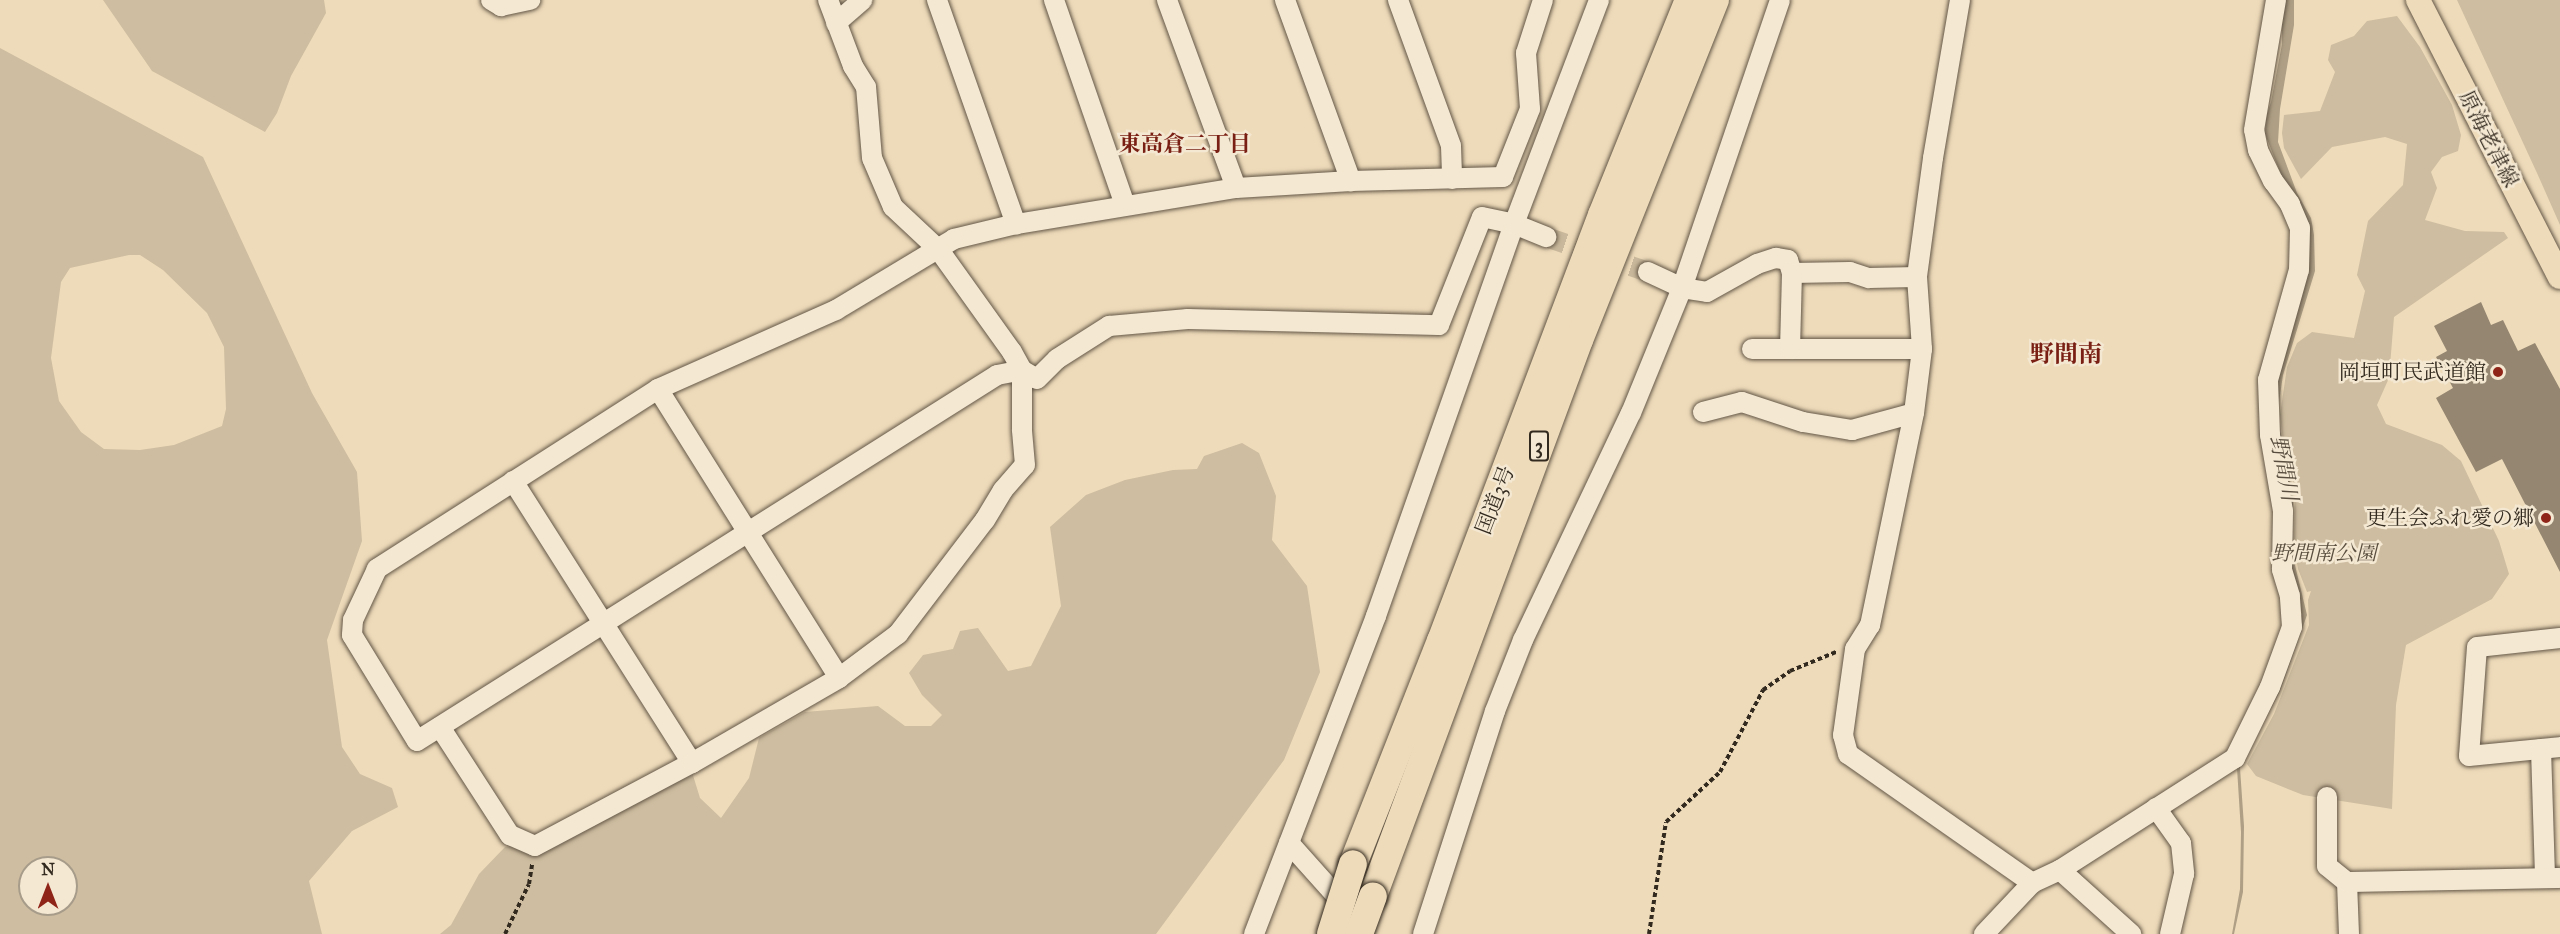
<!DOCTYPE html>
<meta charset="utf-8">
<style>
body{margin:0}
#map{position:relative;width:2560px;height:934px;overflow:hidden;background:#eedbba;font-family:"IM FELL Great Primer","Noto Serif JP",serif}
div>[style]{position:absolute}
.green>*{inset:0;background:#cebda0}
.water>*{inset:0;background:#ae9f85}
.building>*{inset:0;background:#948670}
.minor-tunnel>*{height:20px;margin-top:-10px;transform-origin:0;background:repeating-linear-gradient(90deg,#c9b89b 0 20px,transparent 0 30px)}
.path>*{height:4px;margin-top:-2px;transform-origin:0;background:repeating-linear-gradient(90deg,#332a1f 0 4.5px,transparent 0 7.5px)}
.roads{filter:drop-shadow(0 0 2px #625646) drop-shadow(0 0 2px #625646)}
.minor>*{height:20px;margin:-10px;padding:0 10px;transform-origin:10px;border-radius:10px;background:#f4e8d2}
.major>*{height:24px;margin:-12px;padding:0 12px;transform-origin:12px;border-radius:12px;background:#eedbba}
.highway>*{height:28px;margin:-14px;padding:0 14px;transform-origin:14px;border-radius:14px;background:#eedbba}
.bridges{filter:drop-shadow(0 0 2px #332a1f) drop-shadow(0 0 2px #332a1f)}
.highway-bridge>*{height:28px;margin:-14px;padding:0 14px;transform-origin:14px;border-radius:14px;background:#eedbba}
.dots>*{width:16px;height:16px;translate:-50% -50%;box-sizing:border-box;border:3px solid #f4e8d2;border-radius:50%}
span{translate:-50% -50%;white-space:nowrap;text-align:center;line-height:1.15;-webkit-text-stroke:5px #f4e8d2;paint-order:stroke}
.shield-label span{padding:2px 4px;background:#f4e8d2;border:2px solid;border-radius:4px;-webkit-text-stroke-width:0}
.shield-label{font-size:20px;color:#332a1f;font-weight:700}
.street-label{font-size:21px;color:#332a1f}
.poi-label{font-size:21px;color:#332a1f}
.right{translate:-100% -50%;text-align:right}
.park-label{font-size:21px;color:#5a4f3f;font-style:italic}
.neighbourhood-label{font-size:22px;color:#7a1f14;font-weight:700}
.water-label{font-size:22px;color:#584d3e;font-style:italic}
.quarter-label{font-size:24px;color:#7a1f14;font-weight:700}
.north{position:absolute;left:18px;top:856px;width:60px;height:60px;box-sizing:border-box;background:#f4e8d2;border:2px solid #a79c8a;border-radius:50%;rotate:0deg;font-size:16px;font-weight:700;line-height:24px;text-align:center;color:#332a1f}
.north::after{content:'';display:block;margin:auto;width:21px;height:27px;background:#8f2418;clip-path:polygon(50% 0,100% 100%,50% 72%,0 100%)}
</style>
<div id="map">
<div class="green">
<i style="clip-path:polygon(103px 0,324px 0,326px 13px,291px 76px,277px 113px,265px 132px,152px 71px)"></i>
<i style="clip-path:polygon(2457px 0,2560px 0,2560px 225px,2537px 173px)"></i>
<i style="clip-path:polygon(2397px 16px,2420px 47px,2452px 105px,2461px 135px,2458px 151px,2442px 157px,2431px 172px,2437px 188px,2425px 220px,2465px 231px,2504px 232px,2508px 238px,2394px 317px,2389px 378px,2377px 405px,2386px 424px,2442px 445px,2461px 461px,2499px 541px,2509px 574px,2492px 599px,2406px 645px,2396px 705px,2392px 809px,2303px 795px,2256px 776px,2247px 764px,2274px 714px,2309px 625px,2308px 600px,2311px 591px,2307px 592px,2298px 569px,2294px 547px,2295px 499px,2298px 500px,2284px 449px,2280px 415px,2287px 367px,2297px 343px,2312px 332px,2354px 338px,2365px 291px,2357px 275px,2368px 221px,2403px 185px,2407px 144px,2385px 137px,2332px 147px,2301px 179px,2284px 148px,2282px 133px,2284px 115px,2320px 111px,2335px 72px,2328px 60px,2331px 45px,2354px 36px,2367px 21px)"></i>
<i style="clip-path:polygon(evenodd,0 48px,203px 157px,312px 393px,357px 472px,362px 541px,327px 640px,342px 747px,360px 774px,392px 788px,398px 807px,352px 831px,309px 881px,322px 934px,0 934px,0 48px,129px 255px,140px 255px,163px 270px,207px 313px,224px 347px,226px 409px,222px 426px,174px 445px,140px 450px,104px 449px,81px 432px,59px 401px,51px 358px,61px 282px,70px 268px,129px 255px,0 48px,30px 868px,66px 868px,66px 904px,30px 904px,30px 868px)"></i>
<i style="clip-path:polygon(1242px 443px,1259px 453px,1276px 496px,1272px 540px,1307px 586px,1320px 672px,1284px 760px,1156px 934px,440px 934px,451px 925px,479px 874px,505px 847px,580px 831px,692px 772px,700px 798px,721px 818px,749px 778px,759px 738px,805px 712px,878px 706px,905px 726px,931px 726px,942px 715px,922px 695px,909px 673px,923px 655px,953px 649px,960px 631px,978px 628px,1008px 671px,1031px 666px,1061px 606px,1050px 527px,1086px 495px,1125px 480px,1173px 470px,1197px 469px,1204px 456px)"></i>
</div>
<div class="water">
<i style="clip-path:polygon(2282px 0,2294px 0,2294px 25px,2280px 109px,2278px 142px,2297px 193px,2311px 218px,2314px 235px,2315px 271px,2283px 375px,2277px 416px,2293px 498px,2293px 557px,2307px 615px,2280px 691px,2240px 768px,2244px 826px,2243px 892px,2234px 934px,2232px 934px,2240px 889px,2241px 832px,2237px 768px,2302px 614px,2289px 564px,2271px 410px,2289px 326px,2292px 202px,2265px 134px,2266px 117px,2271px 102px,2282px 44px)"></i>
</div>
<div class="building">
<i style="clip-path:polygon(2481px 302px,2491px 325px,2503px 320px,2518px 351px,2535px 343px,2560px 389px,2560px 572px,2502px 459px,2476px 472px,2436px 398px,2453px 388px,2436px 357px,2447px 351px,2434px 326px)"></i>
</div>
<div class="minor-tunnel">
<i style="left:1546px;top:237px;width:108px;rotate:18.9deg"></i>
</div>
<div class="path">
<i style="left:505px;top:934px;width:55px;rotate:-64.4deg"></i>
<i style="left:529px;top:884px;width:20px;rotate:-81deg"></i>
<i style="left:1649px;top:934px;width:113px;rotate:-81.4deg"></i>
<i style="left:1666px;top:822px;width:74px;rotate:-42.8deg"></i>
<i style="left:1720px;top:772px;width:93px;rotate:-62.3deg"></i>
<i style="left:1763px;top:690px;width:33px;rotate:-35deg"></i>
<i style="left:1790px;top:671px;width:50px;rotate:-22.4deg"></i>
</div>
<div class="roads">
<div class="minor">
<i style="left:491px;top:0;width:12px;rotate:31deg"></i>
<i style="left:501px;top:6px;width:30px;rotate:-12deg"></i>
<i style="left:937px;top:0;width:238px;rotate:70.6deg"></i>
<i style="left:1054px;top:0;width:217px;rotate:70.9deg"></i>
<i style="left:1167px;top:0;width:200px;rotate:69.8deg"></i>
<i style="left:1285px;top:0;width:193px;rotate:70deg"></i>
<i style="left:1398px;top:0;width:155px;rotate:70deg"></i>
<i style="left:1451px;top:146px;width:33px;rotate:88deg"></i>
<i style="left:1543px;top:0;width:56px;rotate:107.8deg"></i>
<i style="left:1526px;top:53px;width:56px;rotate:85.9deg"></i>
<i style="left:1530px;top:109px;width:73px;rotate:111.7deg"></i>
<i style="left:1503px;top:177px;width:152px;rotate:178.5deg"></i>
<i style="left:1351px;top:181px;width:115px;rotate:176.5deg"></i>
<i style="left:1236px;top:188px;width:223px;rotate:170.7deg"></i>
<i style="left:1016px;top:224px;width:64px;rotate:166.4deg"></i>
<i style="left:954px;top:239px;width:138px;rotate:149deg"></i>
<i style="left:836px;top:310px;width:195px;rotate:156.1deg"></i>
<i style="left:658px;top:389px;width:334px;rotate:147.4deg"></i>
<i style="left:377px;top:569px;width:56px;rotate:115.2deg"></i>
<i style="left:353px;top:620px;width:15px;rotate:94deg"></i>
<i style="left:352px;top:635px;width:124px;rotate:58.5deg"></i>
<i style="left:417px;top:741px;width:686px;rotate:-32.25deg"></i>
<i style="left:997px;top:375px;width:25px;rotate:-11deg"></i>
<i style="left:1022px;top:370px;width:17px;rotate:31deg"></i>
<i style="left:1037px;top:379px;width:28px;rotate:-45deg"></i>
<i style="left:1057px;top:359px;width:62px;rotate:-32.4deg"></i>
<i style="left:1109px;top:326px;width:79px;rotate:-5.1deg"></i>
<i style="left:1188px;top:319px;width:251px;rotate:1.4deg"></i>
<i style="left:1439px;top:325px;width:116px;rotate:-68.3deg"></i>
<i style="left:1482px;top:217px;width:33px;rotate:12deg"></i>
<i style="left:1514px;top:224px;width:35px;rotate:22deg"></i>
<i style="left:1960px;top:0;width:160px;rotate:99.7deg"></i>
<i style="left:1933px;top:158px;width:120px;rotate:97.7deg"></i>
<i style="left:1917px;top:277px;width:72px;rotate:86deg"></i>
<i style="left:1922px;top:349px;width:64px;rotate:97.1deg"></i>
<i style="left:1914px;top:413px;width:217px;rotate:101.7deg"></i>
<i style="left:1870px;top:625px;width:28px;rotate:122deg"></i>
<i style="left:1855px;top:649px;width:87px;rotate:97.9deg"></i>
<i style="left:1843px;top:735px;width:20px;rotate:75deg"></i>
<i style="left:1848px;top:754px;width:225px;rotate:35deg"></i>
<i style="left:836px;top:23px;width:35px;rotate:-41deg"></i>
<i style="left:1648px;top:272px;width:38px;rotate:25deg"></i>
<i style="left:1682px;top:288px;width:25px;rotate:9deg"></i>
<i style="left:1707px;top:292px;width:57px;rotate:-29.2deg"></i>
<i style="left:1757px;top:264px;width:20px;rotate:-18deg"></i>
<i style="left:1776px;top:258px;width:12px;rotate:9deg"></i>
<i style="left:1788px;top:260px;width:14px;rotate:73deg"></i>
<i style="left:1792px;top:273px;width:58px;rotate:-1deg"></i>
<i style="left:1850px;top:272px;width:20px;rotate:18deg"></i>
<i style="left:1869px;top:278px;width:48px;rotate:-1.2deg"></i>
<i style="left:1752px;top:349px;width:170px"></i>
<i style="left:1790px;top:349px;width:76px;rotate:-88.5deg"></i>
<i style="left:658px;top:389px;width:341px;rotate:57.9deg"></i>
<i style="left:1703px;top:412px;width:40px;rotate:-14.4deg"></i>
<i style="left:1742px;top:402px;width:64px;rotate:18.2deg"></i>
<i style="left:1803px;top:422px;width:50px;rotate:9.3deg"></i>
<i style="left:1852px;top:430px;width:64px;rotate:-15.3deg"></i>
<i style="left:513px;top:481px;width:334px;rotate:57.6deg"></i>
<i style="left:2560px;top:638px;width:83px;rotate:173.8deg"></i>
<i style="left:2477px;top:647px;width:109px;rotate:94.2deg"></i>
<i style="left:2469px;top:756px;width:91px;rotate:-5.6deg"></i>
<i style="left:440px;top:727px;width:129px;rotate:57.1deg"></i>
<i style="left:510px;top:835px;width:27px;rotate:24deg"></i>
<i style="left:535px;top:846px;width:178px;rotate:-27.9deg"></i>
<i style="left:692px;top:763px;width:170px;rotate:-30deg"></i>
<i style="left:839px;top:678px;width:74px;rotate:-36.7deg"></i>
<i style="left:898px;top:634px;width:143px;rotate:-52.7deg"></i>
<i style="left:985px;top:520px;width:35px;rotate:-59deg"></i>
<i style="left:1003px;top:490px;width:33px;rotate:-49deg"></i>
<i style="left:1025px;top:465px;width:36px;rotate:-95deg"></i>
<i style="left:1022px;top:429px;width:59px;rotate:-90deg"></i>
<i style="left:1022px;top:370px;width:21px;rotate:-119deg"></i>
<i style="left:1012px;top:352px;width:125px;rotate:-125.6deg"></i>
<i style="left:939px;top:250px;width:63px;rotate:-136.9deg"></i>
<i style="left:893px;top:207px;width:53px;rotate:-113.2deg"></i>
<i style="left:872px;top:158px;width:71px;rotate:-94.8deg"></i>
<i style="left:866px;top:87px;width:25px;rotate:-122deg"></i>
<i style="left:853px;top:66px;width:71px;rotate:-110.7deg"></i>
<i style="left:2541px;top:749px;width:129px;rotate:88.2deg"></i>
<i style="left:2327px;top:797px;width:69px;rotate:90deg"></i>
<i style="left:2327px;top:866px;width:26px;rotate:39deg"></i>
<i style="left:2156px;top:808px;width:43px;rotate:54.5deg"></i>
<i style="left:2181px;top:843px;width:31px;rotate:84deg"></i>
<i style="left:2184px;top:874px;width:62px;rotate:103.1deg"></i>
<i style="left:1289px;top:843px;width:89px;rotate:48.2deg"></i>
<i style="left:2060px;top:870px;width:96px;rotate:42deg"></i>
<i style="left:1254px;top:934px;width:341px;rotate:-69deg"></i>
<i style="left:1376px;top:616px;width:416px;rotate:-70.6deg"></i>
<i style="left:1514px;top:224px;width:240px;rotate:-69.2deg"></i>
<i style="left:1423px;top:934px;width:234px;rotate:-72.1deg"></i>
<i style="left:1495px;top:711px;width:76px;rotate:-68.5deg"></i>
<i style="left:1523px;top:640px;width:251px;rotate:-64.6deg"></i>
<i style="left:1631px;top:413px;width:135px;rotate:-67.8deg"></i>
<i style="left:1682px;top:288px;width:304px;rotate:-71.2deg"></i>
<i style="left:1984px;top:934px;width:70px;rotate:-46.7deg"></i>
<i style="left:2032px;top:883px;width:31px;rotate:-25deg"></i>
<i style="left:2060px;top:870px;width:208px;rotate:-32.6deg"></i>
<i style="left:2235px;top:758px;width:79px;rotate:-63.8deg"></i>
<i style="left:2270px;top:687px;width:64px;rotate:-69.9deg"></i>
<i style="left:2292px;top:627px;width:31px;rotate:-94deg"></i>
<i style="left:2290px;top:596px;width:28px;rotate:-107deg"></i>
<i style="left:2282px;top:569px;width:58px;rotate:-89deg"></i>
<i style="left:2283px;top:511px;width:77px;rotate:-99.7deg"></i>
<i style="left:2270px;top:435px;width:55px;rotate:-92.1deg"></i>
<i style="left:2268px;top:380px;width:114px;rotate:-74.3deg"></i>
<i style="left:2299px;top:270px;width:42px;rotate:-88.6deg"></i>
<i style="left:2300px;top:228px;width:26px;rotate:-113deg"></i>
<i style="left:2290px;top:204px;width:29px;rotate:-126deg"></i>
<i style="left:2273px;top:181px;width:34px;rotate:-116deg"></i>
<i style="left:2258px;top:150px;width:20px;rotate:-101deg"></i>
<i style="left:2254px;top:130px;width:132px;rotate:-80.4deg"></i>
<i style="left:2349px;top:934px;width:52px;rotate:-92.2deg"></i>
<i style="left:2347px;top:882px;width:213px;rotate:-1.1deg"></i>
</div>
<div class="major">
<i style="left:2418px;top:0;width:311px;rotate:62.9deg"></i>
</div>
<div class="highway">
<i style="left:1353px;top:864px;width:240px;rotate:-68.5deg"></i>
<i style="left:1441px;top:641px;width:455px;rotate:-69.3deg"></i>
<i style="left:1602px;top:215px;width:232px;rotate:-68deg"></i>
<i style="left:1373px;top:896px;width:593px;rotate:-69.67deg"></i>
<i style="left:1579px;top:340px;width:366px;rotate:-68.2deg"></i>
</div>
</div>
<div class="bridges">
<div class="highway-bridge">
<i style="left:1331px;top:934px;width:73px;rotate:-72.6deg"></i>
<i style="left:1359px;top:934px;width:40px;rotate:-69.8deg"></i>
</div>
</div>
<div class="dots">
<i style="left:2498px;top:372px;background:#8f2418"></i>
<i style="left:2546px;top:518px;background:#8f2418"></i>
</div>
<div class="shield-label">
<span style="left:1539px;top:446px">3</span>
</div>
<div class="street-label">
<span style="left:2489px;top:139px;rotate:63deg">原海老津線</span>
<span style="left:1495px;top:500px;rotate:-69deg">国道3号</span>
</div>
<div class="poi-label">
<span class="right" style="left:2486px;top:372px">岡垣町民武道館</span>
<span class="right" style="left:2534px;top:518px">更生会ふれ愛の郷</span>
</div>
<div class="park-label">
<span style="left:2324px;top:553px">野間南公園</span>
</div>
<div class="neighbourhood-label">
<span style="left:1185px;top:144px">東高倉二丁目</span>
</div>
<div class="water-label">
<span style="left:2284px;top:468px;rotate:79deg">野間川</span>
</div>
<div class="quarter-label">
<span style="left:2066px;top:355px">野間南</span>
</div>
<div class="north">N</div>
</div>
